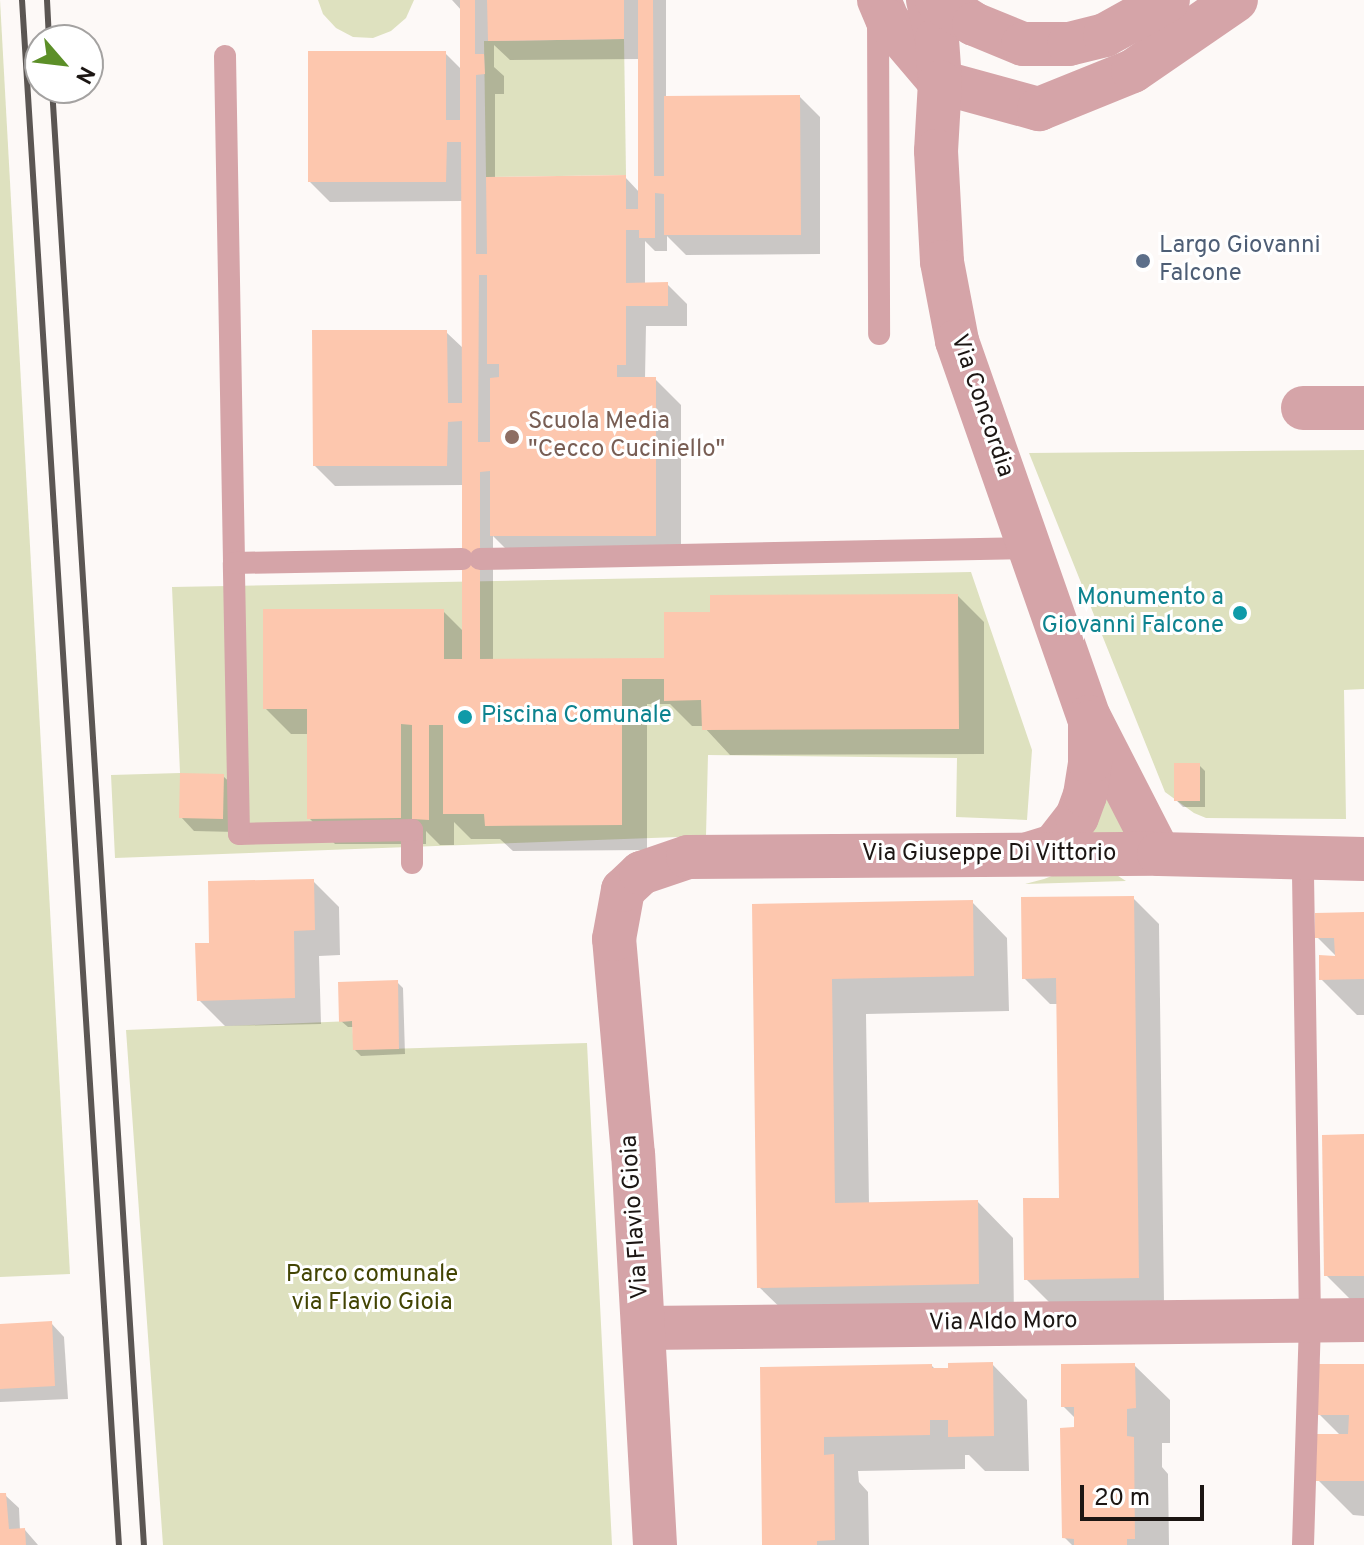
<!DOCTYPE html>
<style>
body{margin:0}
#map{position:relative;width:1364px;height:1545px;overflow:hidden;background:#fdf9f7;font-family:Overpass,sans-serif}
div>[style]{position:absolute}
.green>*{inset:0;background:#dee1bf}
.shadow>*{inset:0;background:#0003}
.building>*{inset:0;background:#fdc7ae}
.lane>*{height:22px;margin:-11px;padding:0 11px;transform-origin:11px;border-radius:11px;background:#d5a4a8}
.street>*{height:44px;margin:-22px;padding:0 22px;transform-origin:22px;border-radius:22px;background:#d5a4a8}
.rail>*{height:6px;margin:-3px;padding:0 3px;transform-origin:3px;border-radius:3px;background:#5b5653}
.dots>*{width:22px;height:22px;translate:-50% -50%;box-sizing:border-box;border:4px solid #fff;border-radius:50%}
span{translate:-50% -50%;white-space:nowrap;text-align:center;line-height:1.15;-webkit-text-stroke:6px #fff;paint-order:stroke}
.service-label{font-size:24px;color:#4e5e75}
.left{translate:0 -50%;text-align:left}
.street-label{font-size:24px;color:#1c1613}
.education-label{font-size:24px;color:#785e54}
.culture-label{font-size:24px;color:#0d838f}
.right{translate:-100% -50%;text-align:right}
.park-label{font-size:24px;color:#424403}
.north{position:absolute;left:24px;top:24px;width:80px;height:80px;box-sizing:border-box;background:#fff;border:2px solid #a4a2a1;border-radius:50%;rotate:118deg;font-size:22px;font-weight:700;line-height:32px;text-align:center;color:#1c1613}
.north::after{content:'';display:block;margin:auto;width:28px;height:36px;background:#5c8f28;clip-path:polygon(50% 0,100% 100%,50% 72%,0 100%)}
.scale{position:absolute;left:1080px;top:1485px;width:124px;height:36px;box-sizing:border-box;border:4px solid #1c1613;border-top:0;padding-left:10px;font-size:24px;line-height:28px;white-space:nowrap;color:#1c1613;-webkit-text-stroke:6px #fff;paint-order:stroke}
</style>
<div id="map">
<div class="green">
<i style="clip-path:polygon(0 0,70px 1274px,0 1277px)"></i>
<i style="clip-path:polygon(318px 0,414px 0,406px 18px,391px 31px,373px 38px,353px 37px,336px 28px,323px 14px)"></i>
<i style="clip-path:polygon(624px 39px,626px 175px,486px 177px,484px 41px)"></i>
<i style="clip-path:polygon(1364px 450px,1364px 689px,1344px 690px,1346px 819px,1206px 818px,1194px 813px,1165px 792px,1029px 453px)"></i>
<i style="clip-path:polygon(971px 572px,1032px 750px,1027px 820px,956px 817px,957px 758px,708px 755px,706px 836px,115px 858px,111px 775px,180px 773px,172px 587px)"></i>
<i style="clip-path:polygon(1099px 786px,1141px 840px,1083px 841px)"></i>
<i style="clip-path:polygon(1093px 860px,1126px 881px,1025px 884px,1044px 879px)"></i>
<i style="clip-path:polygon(352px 1021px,354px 1050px,587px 1043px,612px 1545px,163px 1545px,126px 1030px)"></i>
</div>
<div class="shadow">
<i style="clip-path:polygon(evenodd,452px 0,666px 0,666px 98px,800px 97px,820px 117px,820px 254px,686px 255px,667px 236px,667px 251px,655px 251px,645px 241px,645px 284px,667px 284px,687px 304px,687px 326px,646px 326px,645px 379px,655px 379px,681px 405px,681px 561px,518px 561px,493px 536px,493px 661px,666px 660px,712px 614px,958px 596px,984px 622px,984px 754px,730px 755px,703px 726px,692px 726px,670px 704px,647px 704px,647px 850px,513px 851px,500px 839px,471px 839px,454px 822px,454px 845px,440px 845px,426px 831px,426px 844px,335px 844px,309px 818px,309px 734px,291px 734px,265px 708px,443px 611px,464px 632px,464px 485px,335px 486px,315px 466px,446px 332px,464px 349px,463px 201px,330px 202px,310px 182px,445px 53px,462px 70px,462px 11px,452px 0,494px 45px,510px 60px,640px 59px,640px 193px,625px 177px,495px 179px,495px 94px,504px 94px,504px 76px,494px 67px,494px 45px)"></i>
<i style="clip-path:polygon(1199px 765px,1205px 771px,1205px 807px,1183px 807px,1176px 800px)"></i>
<i style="clip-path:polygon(223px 776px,237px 789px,236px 832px,194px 831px,181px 817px)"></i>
<i style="clip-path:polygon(313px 881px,339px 907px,340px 955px,319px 956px,321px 1024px,225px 1026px,199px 1000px)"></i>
<i style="clip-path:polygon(1133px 898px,1159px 924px,1164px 1303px,1052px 1305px,1026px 1279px,1061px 1200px,1059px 1004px,1050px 1004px,1024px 978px)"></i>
<i style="clip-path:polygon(972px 902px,1007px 938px,1009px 1011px,866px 1014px,869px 1204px,978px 1202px,1013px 1238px,1014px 1319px,795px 1322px,759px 1287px,754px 906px)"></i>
<i style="clip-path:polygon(1364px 914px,1364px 1015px,1357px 1015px,1321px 979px,1338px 958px,1317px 937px)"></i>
<i style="clip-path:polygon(397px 982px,403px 988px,405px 1054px,361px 1056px,355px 1050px,354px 1027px,348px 1027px,341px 1021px)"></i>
<i style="clip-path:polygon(1364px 1136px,1364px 1310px,1361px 1310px,1326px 1275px)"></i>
<i style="clip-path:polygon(51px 1323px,64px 1337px,68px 1399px,0 1402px,0 1326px)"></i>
<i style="clip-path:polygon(992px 1364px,1027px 1400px,1029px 1471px,985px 1471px,969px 1455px,965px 1455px,965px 1469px,858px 1471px,859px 1482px,868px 1492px,869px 1545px,764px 1545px,762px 1368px,932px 1366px,936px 1370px)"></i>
<i style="clip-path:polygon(1134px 1365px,1170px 1400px,1170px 1443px,1162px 1443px,1162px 1467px,1168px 1474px,1169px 1545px,1072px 1545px,1064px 1537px,1076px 1419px,1063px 1406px)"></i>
<i style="clip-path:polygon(1364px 1366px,1364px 1516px,1353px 1515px,1318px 1480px,1341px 1436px,1319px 1414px)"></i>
<i style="clip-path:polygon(0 1495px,5px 1495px,19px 1508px,20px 1530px,25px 1530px,38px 1545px,0 1545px)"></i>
</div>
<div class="building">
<i style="clip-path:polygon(evenodd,460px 0,475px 0,475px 54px,484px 54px,485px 74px,476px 75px,476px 254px,487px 254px,486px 177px,626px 175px,626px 209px,638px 209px,638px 0,653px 0,654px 176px,664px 176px,664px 96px,800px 95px,801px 235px,664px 235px,664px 194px,655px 193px,655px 238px,639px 238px,639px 230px,626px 230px,626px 283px,668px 282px,668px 306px,626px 306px,626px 365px,617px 365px,617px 377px,656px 377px,656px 536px,490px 536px,490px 471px,480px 472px,480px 659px,664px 658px,664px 612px,710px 612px,710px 595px,958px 594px,959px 729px,702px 730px,701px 700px,664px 701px,664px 679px,622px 679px,622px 825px,485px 826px,484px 814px,443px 814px,443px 725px,429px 725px,429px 820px,412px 819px,412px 725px,401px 724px,401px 818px,307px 819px,307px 709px,263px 709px,263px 609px,444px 609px,444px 659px,462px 659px,462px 421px,448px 422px,447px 466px,313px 466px,312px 330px,447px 330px,448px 403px,462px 403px,461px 142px,447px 142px,446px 182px,308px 182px,308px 51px,446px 51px,446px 120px,460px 120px,460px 0,479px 275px,487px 275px,487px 364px,499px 364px,499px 377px,490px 378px,490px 442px,478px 442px,479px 275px)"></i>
<i style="clip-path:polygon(487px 0,624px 0,624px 39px,488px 41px)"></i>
<i style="clip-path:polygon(1174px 763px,1200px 763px,1200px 801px,1174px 801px)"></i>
<i style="clip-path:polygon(180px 773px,224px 774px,223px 819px,179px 818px)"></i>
<i style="clip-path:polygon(314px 879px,315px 930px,294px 931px,295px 998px,197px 1001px,195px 943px,209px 943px,208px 881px)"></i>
<i style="clip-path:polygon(1134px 896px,1139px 1278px,1024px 1280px,1023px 1198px,1059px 1198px,1056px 978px,1022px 979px,1021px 897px)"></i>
<i style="clip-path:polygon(973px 900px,974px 976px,832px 979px,835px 1203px,978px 1200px,979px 1284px,757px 1288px,752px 904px)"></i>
<i style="clip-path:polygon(1364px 912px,1364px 979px,1319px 980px,1319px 955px,1335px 956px,1334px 938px,1315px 938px,1315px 913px)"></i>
<i style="clip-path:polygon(398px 980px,399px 1049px,353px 1050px,352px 1021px,339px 1022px,338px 982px)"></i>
<i style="clip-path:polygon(1364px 1134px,1364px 1276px,1324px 1276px,1322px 1135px)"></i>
<i style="clip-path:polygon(52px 1321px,55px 1386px,0 1389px,0 1324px)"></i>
<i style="clip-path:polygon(993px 1362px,994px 1436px,948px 1437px,948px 1420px,930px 1420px,930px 1435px,824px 1437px,824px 1455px,834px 1454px,835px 1540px,817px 1541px,817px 1545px,762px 1545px,760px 1367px,932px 1364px,932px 1368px,948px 1368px,948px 1363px)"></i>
<i style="clip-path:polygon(1135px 1363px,1136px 1408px,1127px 1409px,1127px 1436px,1134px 1437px,1135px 1539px,1127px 1539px,1127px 1545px,1074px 1545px,1074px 1539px,1062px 1538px,1060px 1428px,1074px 1427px,1074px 1407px,1061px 1407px,1061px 1364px)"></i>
<i style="clip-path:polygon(1318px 1364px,1364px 1364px,1364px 1481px,1316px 1481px,1316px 1434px,1348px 1434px,1349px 1415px,1317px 1415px)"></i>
<i style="clip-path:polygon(0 1493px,6px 1493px,9px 1529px,25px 1528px,26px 1545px,0 1545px)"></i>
</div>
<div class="lane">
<i style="left:878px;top:13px;width:321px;rotate:89.8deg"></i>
<i style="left:225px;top:56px;width:507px;rotate:88.98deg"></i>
<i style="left:480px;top:559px;width:550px;rotate:-1.15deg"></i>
<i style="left:412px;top:863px;width:33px;rotate:-90deg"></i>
<i style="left:412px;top:830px;width:173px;rotate:178.7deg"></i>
<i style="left:239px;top:834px;width:271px;rotate:-91.1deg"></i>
<i style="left:234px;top:563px;width:228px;rotate:-1deg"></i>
<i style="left:1303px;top:1545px;width:225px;rotate:-88.2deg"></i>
<i style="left:1310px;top:1320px;width:461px;rotate:-90.9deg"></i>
</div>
<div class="street">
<i style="left:879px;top:0;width:23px;rotate:67deg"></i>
<i style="left:888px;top:21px;width:80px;rotate:49.6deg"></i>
<i style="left:940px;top:82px;width:103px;rotate:15.3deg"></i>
<i style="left:1039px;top:109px;width:101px;rotate:-22deg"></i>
<i style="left:1133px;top:71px;width:125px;rotate:-34.6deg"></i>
<i style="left:928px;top:0;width:40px;rotate:77deg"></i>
<i style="left:937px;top:39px;width:43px;rotate:86deg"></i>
<i style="left:940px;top:82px;width:69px;rotate:93.3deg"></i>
<i style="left:936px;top:151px;width:111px;rotate:86.9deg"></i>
<i style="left:942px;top:262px;width:80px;rotate:79.2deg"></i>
<i style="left:957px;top:341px;width:398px;rotate:70.7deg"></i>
<i style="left:1089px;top:717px;width:154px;rotate:62.9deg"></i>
<i style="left:937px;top:0;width:44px;rotate:33deg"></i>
<i style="left:974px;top:24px;width:53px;rotate:22.2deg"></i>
<i style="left:1023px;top:44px;width:46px"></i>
<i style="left:1069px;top:44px;width:37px;rotate:-14deg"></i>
<i style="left:1105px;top:35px;width:72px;rotate:-29.1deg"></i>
<i style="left:1303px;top:408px;width:61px"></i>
<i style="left:1028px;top:854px;width:27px;rotate:-17deg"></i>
<i style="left:1054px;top:846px;width:37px;rotate:-52deg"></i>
<i style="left:1077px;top:817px;width:23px;rotate:-70deg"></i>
<i style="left:1085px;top:795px;width:33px;rotate:-81deg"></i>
<i style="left:1090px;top:762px;width:40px;rotate:-90deg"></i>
<i style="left:643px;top:1328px;width:721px;rotate:-0.64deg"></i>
<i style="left:655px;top:1545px;width:391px;rotate:-93.2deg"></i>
<i style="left:633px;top:1155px;width:217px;rotate:-95deg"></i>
<i style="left:614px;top:939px;width:50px;rotate:-79.6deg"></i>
<i style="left:623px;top:890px;width:25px;rotate:-43deg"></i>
<i style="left:641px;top:873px;width:50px;rotate:-18.8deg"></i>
<i style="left:688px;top:857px;width:471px;rotate:-0.4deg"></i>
<i style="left:1159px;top:854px;width:205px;rotate:1.4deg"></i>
</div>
<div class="rail">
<i style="left:22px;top:0;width:1548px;rotate:86.41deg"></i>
<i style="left:47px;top:0;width:40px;rotate:87.1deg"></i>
<i style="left:52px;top:88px;width:1460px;rotate:86.39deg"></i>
</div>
<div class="dots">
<i style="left:1143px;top:261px;background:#5c6f8a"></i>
<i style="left:512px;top:437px;background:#8d6e63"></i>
<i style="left:1240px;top:613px;background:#0f9aa8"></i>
<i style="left:465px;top:717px;background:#0f9aa8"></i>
</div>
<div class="service-label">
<span class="left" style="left:1159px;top:261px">Largo Giovanni<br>Falcone</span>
</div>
<div class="street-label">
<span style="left:981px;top:406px;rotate:71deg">Via Concordia</span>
<span style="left:989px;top:855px">Via Giuseppe Di Vittorio</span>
<span style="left:636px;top:1217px;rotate:-94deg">Via Flavio Gioia</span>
<span style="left:1003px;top:1323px;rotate:-1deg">Via Aldo Moro</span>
</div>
<div class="education-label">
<span class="left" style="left:528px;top:437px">Scuola Media<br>"Cecco Cuciniello"</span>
</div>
<div class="culture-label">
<span class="right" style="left:1224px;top:613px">Monumento a<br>Giovanni Falcone</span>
<span class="left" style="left:481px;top:717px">Piscina Comunale</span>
</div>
<div class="park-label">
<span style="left:372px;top:1290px">Parco comunale<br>via Flavio Gioia</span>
</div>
<div class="north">N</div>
<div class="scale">20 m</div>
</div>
